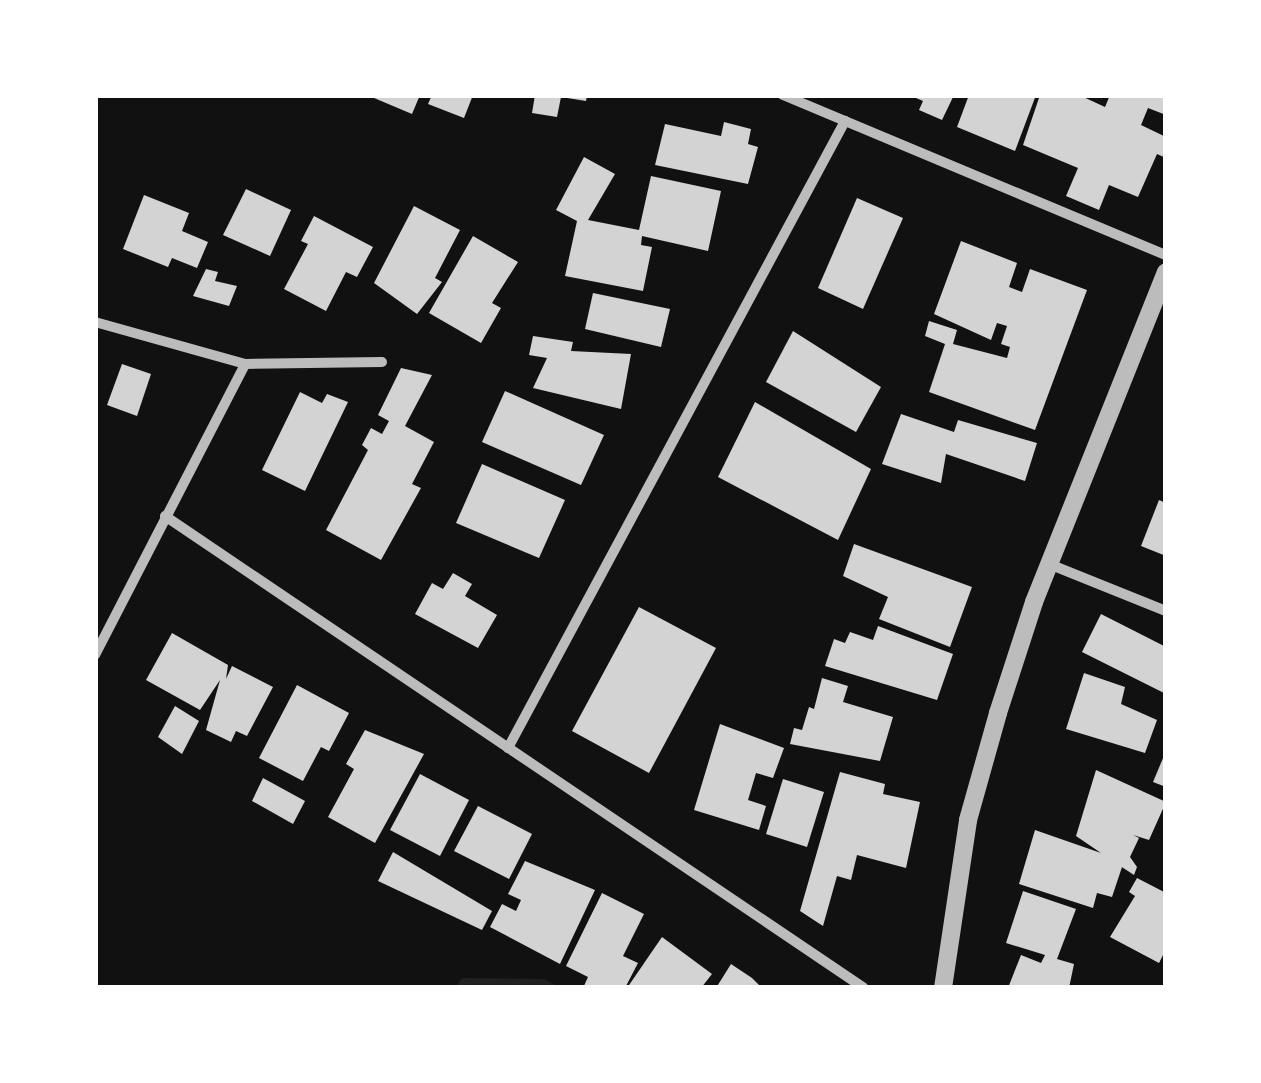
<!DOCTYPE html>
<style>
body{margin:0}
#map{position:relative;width:1261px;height:1083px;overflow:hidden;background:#111;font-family:Mulish,sans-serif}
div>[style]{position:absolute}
.green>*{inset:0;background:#202020}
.building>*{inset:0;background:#d3d3d3}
.minor>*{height:10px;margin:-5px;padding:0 5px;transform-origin:5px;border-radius:5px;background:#bcbcbc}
.tertiary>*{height:18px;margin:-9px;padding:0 9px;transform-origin:9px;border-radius:9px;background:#bcbcbc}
span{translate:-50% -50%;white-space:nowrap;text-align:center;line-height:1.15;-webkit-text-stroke:8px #fff;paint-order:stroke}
.frame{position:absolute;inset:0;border:98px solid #fff;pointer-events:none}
</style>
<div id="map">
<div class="green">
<i style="clip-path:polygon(462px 978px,544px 979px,560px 988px,455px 988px)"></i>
</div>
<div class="building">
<i style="clip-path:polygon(367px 95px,420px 95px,412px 114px)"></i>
<i style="clip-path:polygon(432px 95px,473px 95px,464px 118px,428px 104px)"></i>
<i style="clip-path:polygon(535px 95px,587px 95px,586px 101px,561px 97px,557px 117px,532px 113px)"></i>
<i style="clip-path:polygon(909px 95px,954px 95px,942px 120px,919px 110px,923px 101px)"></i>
<i style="clip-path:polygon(969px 95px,1036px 95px,1015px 151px,957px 127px)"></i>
<i style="clip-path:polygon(1040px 95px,1079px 95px,1105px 107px,1110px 95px,1166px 95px,1166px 115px,1148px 108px,1141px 125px,1166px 137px,1166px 158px,1157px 154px,1138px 197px,1109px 185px,1099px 210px,1066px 196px,1078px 168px,1023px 145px)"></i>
<i style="clip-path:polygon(724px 122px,751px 129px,748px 144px,758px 147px,748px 184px,655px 165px,665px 124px,721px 136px)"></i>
<i style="clip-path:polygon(584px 157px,615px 174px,588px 220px,639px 230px,651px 176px,721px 191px,708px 251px,642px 236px,641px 245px,652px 247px,643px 291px,565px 276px,577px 221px,556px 210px)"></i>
<i style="clip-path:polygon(246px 189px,291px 210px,270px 256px,223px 235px)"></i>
<i style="clip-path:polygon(144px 195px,189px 213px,182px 231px,208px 242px,197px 268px,172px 258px,168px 267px,123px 249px)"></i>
<i style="clip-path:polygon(857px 198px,903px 218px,863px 309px,818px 288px)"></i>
<i style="clip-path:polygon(414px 206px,460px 230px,435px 278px,442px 282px,417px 314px,374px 283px)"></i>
<i style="clip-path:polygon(314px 216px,373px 247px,357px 277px,346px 272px,326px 311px,284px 289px,308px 244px,301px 241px)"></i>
<i style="clip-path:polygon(473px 236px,518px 262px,492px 303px,501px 308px,481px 343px,429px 313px)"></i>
<i style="clip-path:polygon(961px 241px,1017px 263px,1009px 287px,1022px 292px,1030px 269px,1087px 290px,1035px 430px,929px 392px,945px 344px,925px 336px,929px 321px,957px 330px,953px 344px,1007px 358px,1010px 347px,1001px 344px,1007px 326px,997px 323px,991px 340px,934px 314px)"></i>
<i style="clip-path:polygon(206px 269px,218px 272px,215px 281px,237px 286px,229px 306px,193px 296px)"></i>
<i style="clip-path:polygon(593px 293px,670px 309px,661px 347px,585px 329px)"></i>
<i style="clip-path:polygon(793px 331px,881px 387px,856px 432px,766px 382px)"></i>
<i style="clip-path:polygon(533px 336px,573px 342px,571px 351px,631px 354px,621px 409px,533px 388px,547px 358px,529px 355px)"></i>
<i style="clip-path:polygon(122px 364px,151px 374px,137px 416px,107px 405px)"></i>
<i style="clip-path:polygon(401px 368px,432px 375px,405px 426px,434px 442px,412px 484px,421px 488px,381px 560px,326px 530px,368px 450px,362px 445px,371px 428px,382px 434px,389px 421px,378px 415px)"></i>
<i style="clip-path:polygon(505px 391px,604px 435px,581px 485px,482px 442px)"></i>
<i style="clip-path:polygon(300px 392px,322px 403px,327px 394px,348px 402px,305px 491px,262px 470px)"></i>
<i style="clip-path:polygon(755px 402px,871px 469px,838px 540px,718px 477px)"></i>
<i style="clip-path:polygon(901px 414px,954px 432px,958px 420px,1037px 443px,1025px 481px,946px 454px,941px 483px,882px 464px)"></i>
<i style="clip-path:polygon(482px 464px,565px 500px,539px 558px,456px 523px)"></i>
<i style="clip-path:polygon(1159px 500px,1166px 503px,1166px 556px,1141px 546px)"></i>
<i style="clip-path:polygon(854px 544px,972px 587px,950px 647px,879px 619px,888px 597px,843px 576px)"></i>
<i style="clip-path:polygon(453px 573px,472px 584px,465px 596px,497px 615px,478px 648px,415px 614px,432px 583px,443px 589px)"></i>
<i style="clip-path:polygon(639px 607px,716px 648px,649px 773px,572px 731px)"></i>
<i style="clip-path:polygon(1101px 614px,1166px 647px,1166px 694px,1082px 652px)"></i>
<i style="clip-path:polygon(878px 626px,953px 654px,937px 700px,825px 666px,834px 639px,845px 643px,850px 632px,873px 640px)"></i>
<i style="clip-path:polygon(172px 633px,228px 665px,226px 679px,232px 666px,273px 687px,247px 736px,236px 731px,231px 742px,206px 730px,220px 680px,200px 710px,146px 680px)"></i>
<i style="clip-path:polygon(1084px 673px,1125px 687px,1121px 704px,1157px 720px,1145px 753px,1066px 729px)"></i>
<i style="clip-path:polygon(822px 678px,848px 686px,843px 702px,893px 717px,880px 761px,790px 744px,794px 728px,802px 730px,809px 707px,814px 709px)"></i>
<i style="clip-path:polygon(297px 685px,349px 713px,329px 751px,321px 747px,303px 781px,259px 758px)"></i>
<i style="clip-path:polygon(175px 706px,199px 721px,182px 754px,158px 737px)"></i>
<i style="clip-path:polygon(720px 724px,784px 748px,773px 778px,756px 773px,748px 800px,766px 806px,759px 830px,694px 810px)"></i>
<i style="clip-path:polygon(365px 730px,424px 754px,375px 843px,328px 817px,354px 769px,346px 764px)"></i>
<i style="clip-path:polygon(1166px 751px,1166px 787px,1153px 782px)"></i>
<i style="clip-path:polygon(1096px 770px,1166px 802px,1149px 840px,1133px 835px,1139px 838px,1130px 857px,1137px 867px,1134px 875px,1108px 858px,1122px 867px,1112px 897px,1097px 893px,1093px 908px,1019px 884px,1035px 830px,1101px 853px,1076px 836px)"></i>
<i style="clip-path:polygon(840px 772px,885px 784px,883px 794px,920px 802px,906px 868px,857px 855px,851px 880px,837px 876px,823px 926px,800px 911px)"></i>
<i style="clip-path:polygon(420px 774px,469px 800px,440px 856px,390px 830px)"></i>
<i style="clip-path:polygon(263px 778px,305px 801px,293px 824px,252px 801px)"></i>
<i style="clip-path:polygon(783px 779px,824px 792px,807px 847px,766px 834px)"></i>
<i style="clip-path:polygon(478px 806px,532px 834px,509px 879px,454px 851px)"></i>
<i style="clip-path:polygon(393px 852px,492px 911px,482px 930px,378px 881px)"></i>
<i style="clip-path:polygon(525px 861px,595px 890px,560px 964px,490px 927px,502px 904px,516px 911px,521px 900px,508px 894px)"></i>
<i style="clip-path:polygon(1137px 878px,1166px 893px,1166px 949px,1159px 963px,1110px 937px,1135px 896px,1129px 892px)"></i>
<i style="clip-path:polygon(1023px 891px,1076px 909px,1057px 959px,1074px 964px,1069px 988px,1008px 988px,1021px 955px,1041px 963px,1045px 955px,1006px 943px)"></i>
<i style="clip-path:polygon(602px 893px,644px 914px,623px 956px,638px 963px,625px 988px,583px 988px,588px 977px,566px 966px)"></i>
<i style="clip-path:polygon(662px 937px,712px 974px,701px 988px,627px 988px)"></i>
<i style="clip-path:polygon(731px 964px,752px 978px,762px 988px,716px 988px)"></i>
</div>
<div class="minor">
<i style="left:783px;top:95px;width:415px;rotate:22.7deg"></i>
<i style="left:95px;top:322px;width:156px;rotate:15.6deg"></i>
<i style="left:245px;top:364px;width:137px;rotate:-0.8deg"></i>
<i style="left:165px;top:516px;width:843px;rotate:34.03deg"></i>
<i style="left:1049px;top:564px;width:126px;rotate:21.9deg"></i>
<i style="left:95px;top:655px;width:327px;rotate:-62.7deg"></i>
<i style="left:508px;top:748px;width:712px;rotate:-61.74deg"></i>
</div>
<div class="tertiary">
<i style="left:943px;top:988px;width:170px;rotate:-81.5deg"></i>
<i style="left:968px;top:820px;width:111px;rotate:-74.3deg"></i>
<i style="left:998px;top:713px;width:117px;rotate:-72deg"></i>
<i style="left:1034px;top:602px;width:355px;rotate:-68.2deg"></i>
</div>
<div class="frame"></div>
</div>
